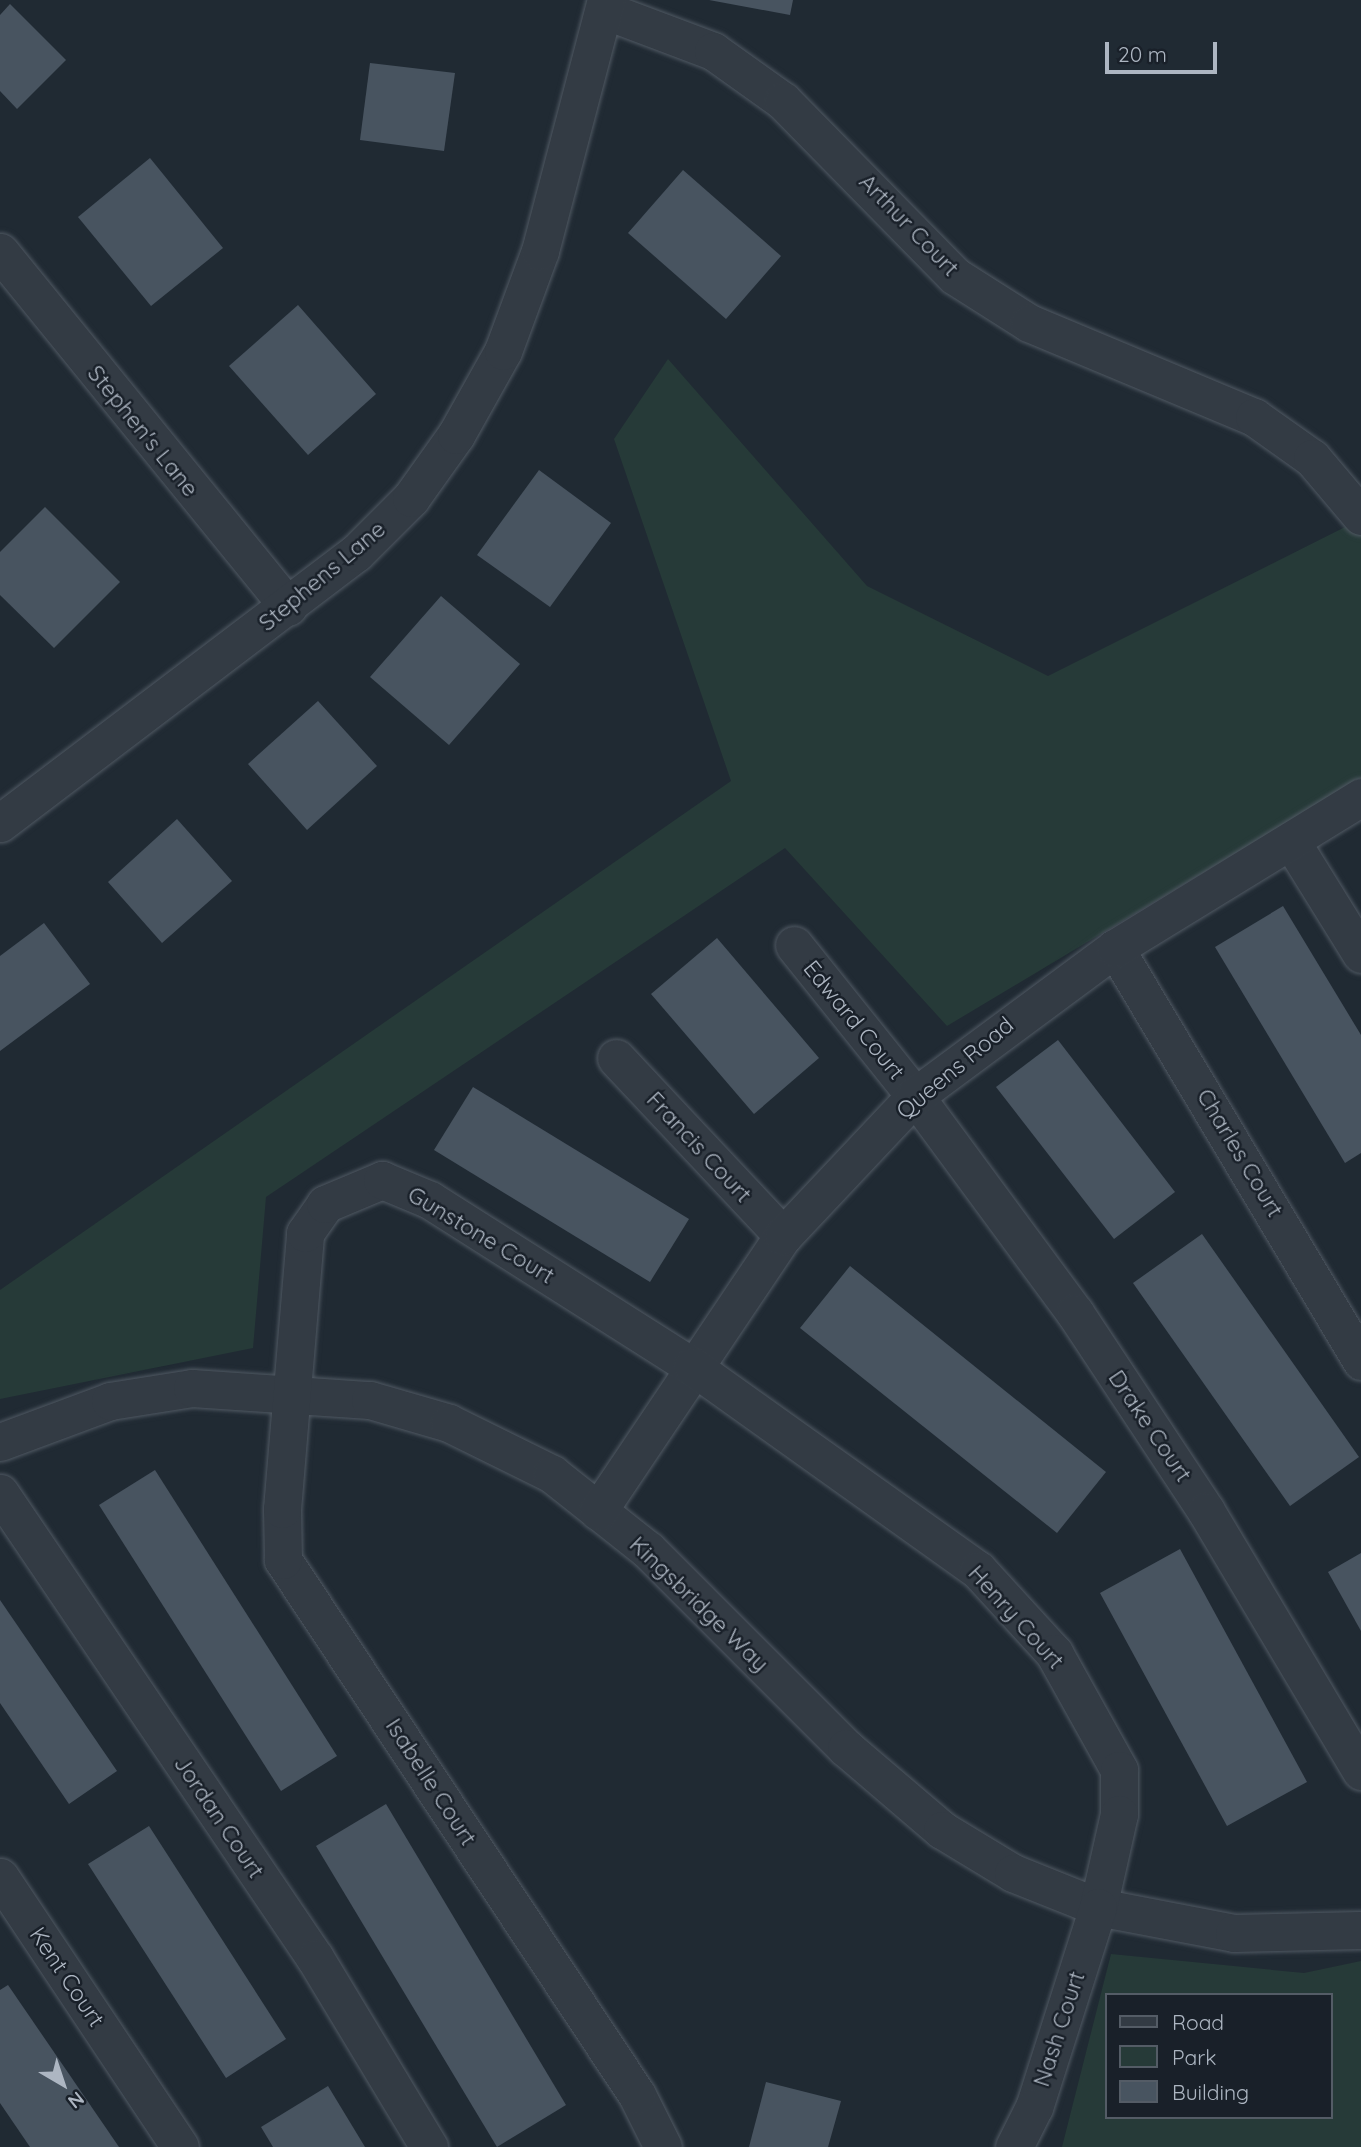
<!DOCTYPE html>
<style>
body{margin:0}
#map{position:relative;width:1361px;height:2147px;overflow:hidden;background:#202a33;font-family:Quicksand,sans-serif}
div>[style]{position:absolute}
.green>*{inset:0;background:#263a38}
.building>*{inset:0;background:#485460}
.roads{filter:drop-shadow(0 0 2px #505963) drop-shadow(0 0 2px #505963)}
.minor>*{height:37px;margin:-18.5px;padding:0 18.5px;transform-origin:18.5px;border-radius:18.5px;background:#333b44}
span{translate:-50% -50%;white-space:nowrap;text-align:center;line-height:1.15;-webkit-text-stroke:5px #192029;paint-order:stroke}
.street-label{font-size:23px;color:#adb6c2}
.legend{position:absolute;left:1105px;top:1993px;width:228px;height:126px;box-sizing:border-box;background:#192029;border:2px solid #545c66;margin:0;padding:9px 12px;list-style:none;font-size:21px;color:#adb6c2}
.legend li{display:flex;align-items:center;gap:14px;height:35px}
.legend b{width:35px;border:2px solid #545c66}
.north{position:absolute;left:28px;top:2049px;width:70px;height:70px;-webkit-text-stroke:5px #192029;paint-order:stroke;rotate:141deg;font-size:19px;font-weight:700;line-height:28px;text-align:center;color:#adb6c2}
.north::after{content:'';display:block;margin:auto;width:24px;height:32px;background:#adb6c2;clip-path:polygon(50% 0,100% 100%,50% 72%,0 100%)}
.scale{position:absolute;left:1105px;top:42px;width:112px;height:32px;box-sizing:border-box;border:4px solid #adb6c2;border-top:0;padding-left:9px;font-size:21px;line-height:24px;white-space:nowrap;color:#adb6c2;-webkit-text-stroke:5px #192029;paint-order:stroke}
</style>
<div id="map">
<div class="green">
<i style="clip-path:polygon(668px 359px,867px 586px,1048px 676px,1361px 519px,1361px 778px,947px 1026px,785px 848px,266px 1197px,253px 1348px,0 1399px,0 1290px,731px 781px,614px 439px)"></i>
<i style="clip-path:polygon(evenodd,1111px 1954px,1304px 1973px,1361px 1961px,1361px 2147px,1062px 2147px,1111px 1954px,1107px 1995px,1331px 1995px,1331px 2117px,1107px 2117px,1107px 1995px)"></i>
</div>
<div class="building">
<i style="clip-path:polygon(709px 0,793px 0,790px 15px)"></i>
<i style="clip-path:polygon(10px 4px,66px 60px,17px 109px,0 91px,0 15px)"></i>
<i style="clip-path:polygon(370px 63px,455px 73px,444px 151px,360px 140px)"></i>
<i style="clip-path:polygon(150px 158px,223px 248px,151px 306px,78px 217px)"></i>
<i style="clip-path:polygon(683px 170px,781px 256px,726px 319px,628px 233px)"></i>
<i style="clip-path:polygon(298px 305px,376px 394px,308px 455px,229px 366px)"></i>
<i style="clip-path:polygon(539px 470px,611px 523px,550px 607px,477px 555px)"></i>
<i style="clip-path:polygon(45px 507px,120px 582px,54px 648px,0 595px,0 552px)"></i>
<i style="clip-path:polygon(441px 596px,520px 664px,449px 745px,370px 677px)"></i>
<i style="clip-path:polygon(318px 701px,377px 766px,307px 830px,248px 764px)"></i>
<i style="clip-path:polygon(177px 819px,232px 881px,162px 943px,108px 882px)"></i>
<i style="clip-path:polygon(1283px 906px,1361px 1035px,1361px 1153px,1345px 1163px,1215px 947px)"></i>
<i style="clip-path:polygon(44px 923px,90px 984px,0 1051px,0 956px)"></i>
<i style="clip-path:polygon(717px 938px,819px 1058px,754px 1114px,651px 994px)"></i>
<i style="clip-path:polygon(1058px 1040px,1175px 1192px,1114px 1239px,996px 1087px)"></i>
<i style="clip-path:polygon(473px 1087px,689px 1219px,650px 1282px,434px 1150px)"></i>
<i style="clip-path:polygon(1202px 1234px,1359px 1457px,1290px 1506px,1133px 1283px)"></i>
<i style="clip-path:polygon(850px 1266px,1106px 1472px,1057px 1533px,800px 1328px)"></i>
<i style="clip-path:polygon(155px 1470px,337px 1756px,281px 1791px,99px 1505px)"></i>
<i style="clip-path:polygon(1180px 1549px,1307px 1782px,1227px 1826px,1100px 1593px)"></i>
<i style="clip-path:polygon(1361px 1553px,1361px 1631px,1328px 1572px)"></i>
<i style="clip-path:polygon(0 1600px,117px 1771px,69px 1804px,0 1703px)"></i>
<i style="clip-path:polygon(386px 1804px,566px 2105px,497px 2147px,316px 1846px)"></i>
<i style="clip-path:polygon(149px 1826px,286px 2039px,226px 2078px,88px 1864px)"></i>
<i style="clip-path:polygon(8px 1985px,119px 2147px,30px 2147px,0 2103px,0 1990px)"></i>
<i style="clip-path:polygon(766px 2082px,841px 2101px,828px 2147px,749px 2147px)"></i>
<i style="clip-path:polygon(328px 2086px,365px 2147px,273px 2147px,261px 2127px)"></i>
</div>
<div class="roads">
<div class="minor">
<i style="left:604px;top:10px;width:116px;rotate:20.6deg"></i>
<i style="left:713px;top:51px;width:86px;rotate:35.5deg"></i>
<i style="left:783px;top:101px;width:245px;rotate:45.5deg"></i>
<i style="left:955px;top:276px;width:88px;rotate:32.4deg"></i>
<i style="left:1029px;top:323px;width:244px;rotate:22.7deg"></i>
<i style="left:1254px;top:417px;width:71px;rotate:35.3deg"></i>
<i style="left:1312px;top:458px;width:76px;rotate:49.8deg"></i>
<i style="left:0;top:252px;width:457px;rotate:50.9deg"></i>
<i style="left:0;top:823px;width:447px;rotate:-37.2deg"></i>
<i style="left:356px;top:553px;width:78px;rotate:-45deg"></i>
<i style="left:411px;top:498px;width:77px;rotate:-54.5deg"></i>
<i style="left:456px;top:435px;width:96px;rotate:-60.8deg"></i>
<i style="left:503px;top:351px;width:107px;rotate:-69.7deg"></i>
<i style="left:540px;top:251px;width:260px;rotate:-75.3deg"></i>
<i style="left:1291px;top:841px;width:133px;rotate:58.2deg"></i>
<i style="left:794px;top:945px;width:193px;rotate:51.3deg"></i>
<i style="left:915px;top:1096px;width:270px;rotate:53.6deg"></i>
<i style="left:1075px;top:1313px;width:237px;rotate:56.5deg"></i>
<i style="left:1206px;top:1511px;width:303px;rotate:59.2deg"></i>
<i style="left:1115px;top:948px;width:481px;rotate:59.2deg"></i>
<i style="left:616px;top:1058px;width:244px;rotate:46.8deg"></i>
<i style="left:0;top:1442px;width:117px;rotate:-20.4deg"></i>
<i style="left:110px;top:1401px;width:83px;rotate:-9deg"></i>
<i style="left:192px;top:1388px;width:178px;rotate:3.9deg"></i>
<i style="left:370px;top:1400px;width:82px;rotate:16.2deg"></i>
<i style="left:449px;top:1423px;width:115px;rotate:26.3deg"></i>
<i style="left:552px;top:1474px;width:122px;rotate:38.4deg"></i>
<i style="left:648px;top:1550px;width:280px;rotate:45deg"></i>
<i style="left:846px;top:1748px;width:126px;rotate:40.5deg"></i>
<i style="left:942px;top:1830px;width:83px;rotate:31.2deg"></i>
<i style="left:1013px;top:1873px;width:92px;rotate:21.8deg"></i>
<i style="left:1098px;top:1907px;width:138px;rotate:10.8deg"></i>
<i style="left:1234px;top:1933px;width:127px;rotate:-1.4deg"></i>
<i style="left:0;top:1493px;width:562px;rotate:55.89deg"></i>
<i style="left:315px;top:1958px;width:221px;rotate:58.9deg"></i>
<i style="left:598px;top:1511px;width:331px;rotate:-56.1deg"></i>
<i style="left:783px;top:1236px;width:192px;rotate:-46.7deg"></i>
<i style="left:915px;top:1096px;width:249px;rotate:-36.5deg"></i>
<i style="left:1115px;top:948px;width:289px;rotate:-31.5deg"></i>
<i style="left:0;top:1877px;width:324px;rotate:56.3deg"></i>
<i style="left:663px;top:2147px;width:58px;rotate:-116.6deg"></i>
<i style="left:637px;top:2095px;width:642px;rotate:-123.49deg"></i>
<i style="left:283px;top:1560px;width:51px;rotate:-91.1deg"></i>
<i style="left:282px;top:1509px;width:277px;rotate:-85.2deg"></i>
<i style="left:305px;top:1233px;width:35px;rotate:-55deg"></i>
<i style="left:325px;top:1204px;width:62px;rotate:-22.8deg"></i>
<i style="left:382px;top:1180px;width:52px;rotate:22.6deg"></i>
<i style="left:430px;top:1200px;width:310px;rotate:32.4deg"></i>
<i style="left:692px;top:1366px;width:351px;rotate:35.5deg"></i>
<i style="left:978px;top:1570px;width:113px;rotate:47.5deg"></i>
<i style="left:1054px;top:1653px;width:134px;rotate:60.9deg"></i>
<i style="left:1119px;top:1770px;width:44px;rotate:90deg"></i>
<i style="left:1119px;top:1814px;width:95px;rotate:102.7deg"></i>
<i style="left:1098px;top:1907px;width:210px;rotate:107.7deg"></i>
<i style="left:1034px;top:2107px;width:45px;rotate:116.6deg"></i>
</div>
</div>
<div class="street-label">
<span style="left:909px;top:225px;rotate:46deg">Arthur Court</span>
<span style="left:143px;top:431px;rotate:51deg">Stephen's Lane</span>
<span style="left:322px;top:576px;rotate:-40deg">Stephens Lane</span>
<span style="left:854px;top:1020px;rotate:51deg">Edward Court</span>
<span style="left:955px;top:1068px;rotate:-40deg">Queens Road</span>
<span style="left:699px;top:1147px;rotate:47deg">Francis Court</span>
<span style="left:1240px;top:1153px;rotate:59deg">Charles Court</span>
<span style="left:481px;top:1235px;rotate:31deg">Gunstone Court</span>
<span style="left:1150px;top:1426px;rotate:56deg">Drake Court</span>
<span style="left:699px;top:1604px;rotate:44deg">Kingsbridge Way</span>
<span style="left:1016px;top:1617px;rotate:48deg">Henry Court</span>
<span style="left:431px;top:1782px;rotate:57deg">Isabelle Court</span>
<span style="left:219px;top:1817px;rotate:56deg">Jordan Court</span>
<span style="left:67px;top:1977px;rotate:56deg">Kent Court</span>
<span style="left:1059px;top:2029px;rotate:-72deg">Nash Court</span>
</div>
<ul class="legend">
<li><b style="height:9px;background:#333b44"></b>Road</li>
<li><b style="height:19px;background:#263a38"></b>Park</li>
<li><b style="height:19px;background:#485460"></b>Building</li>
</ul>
<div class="north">N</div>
<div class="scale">20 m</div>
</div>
